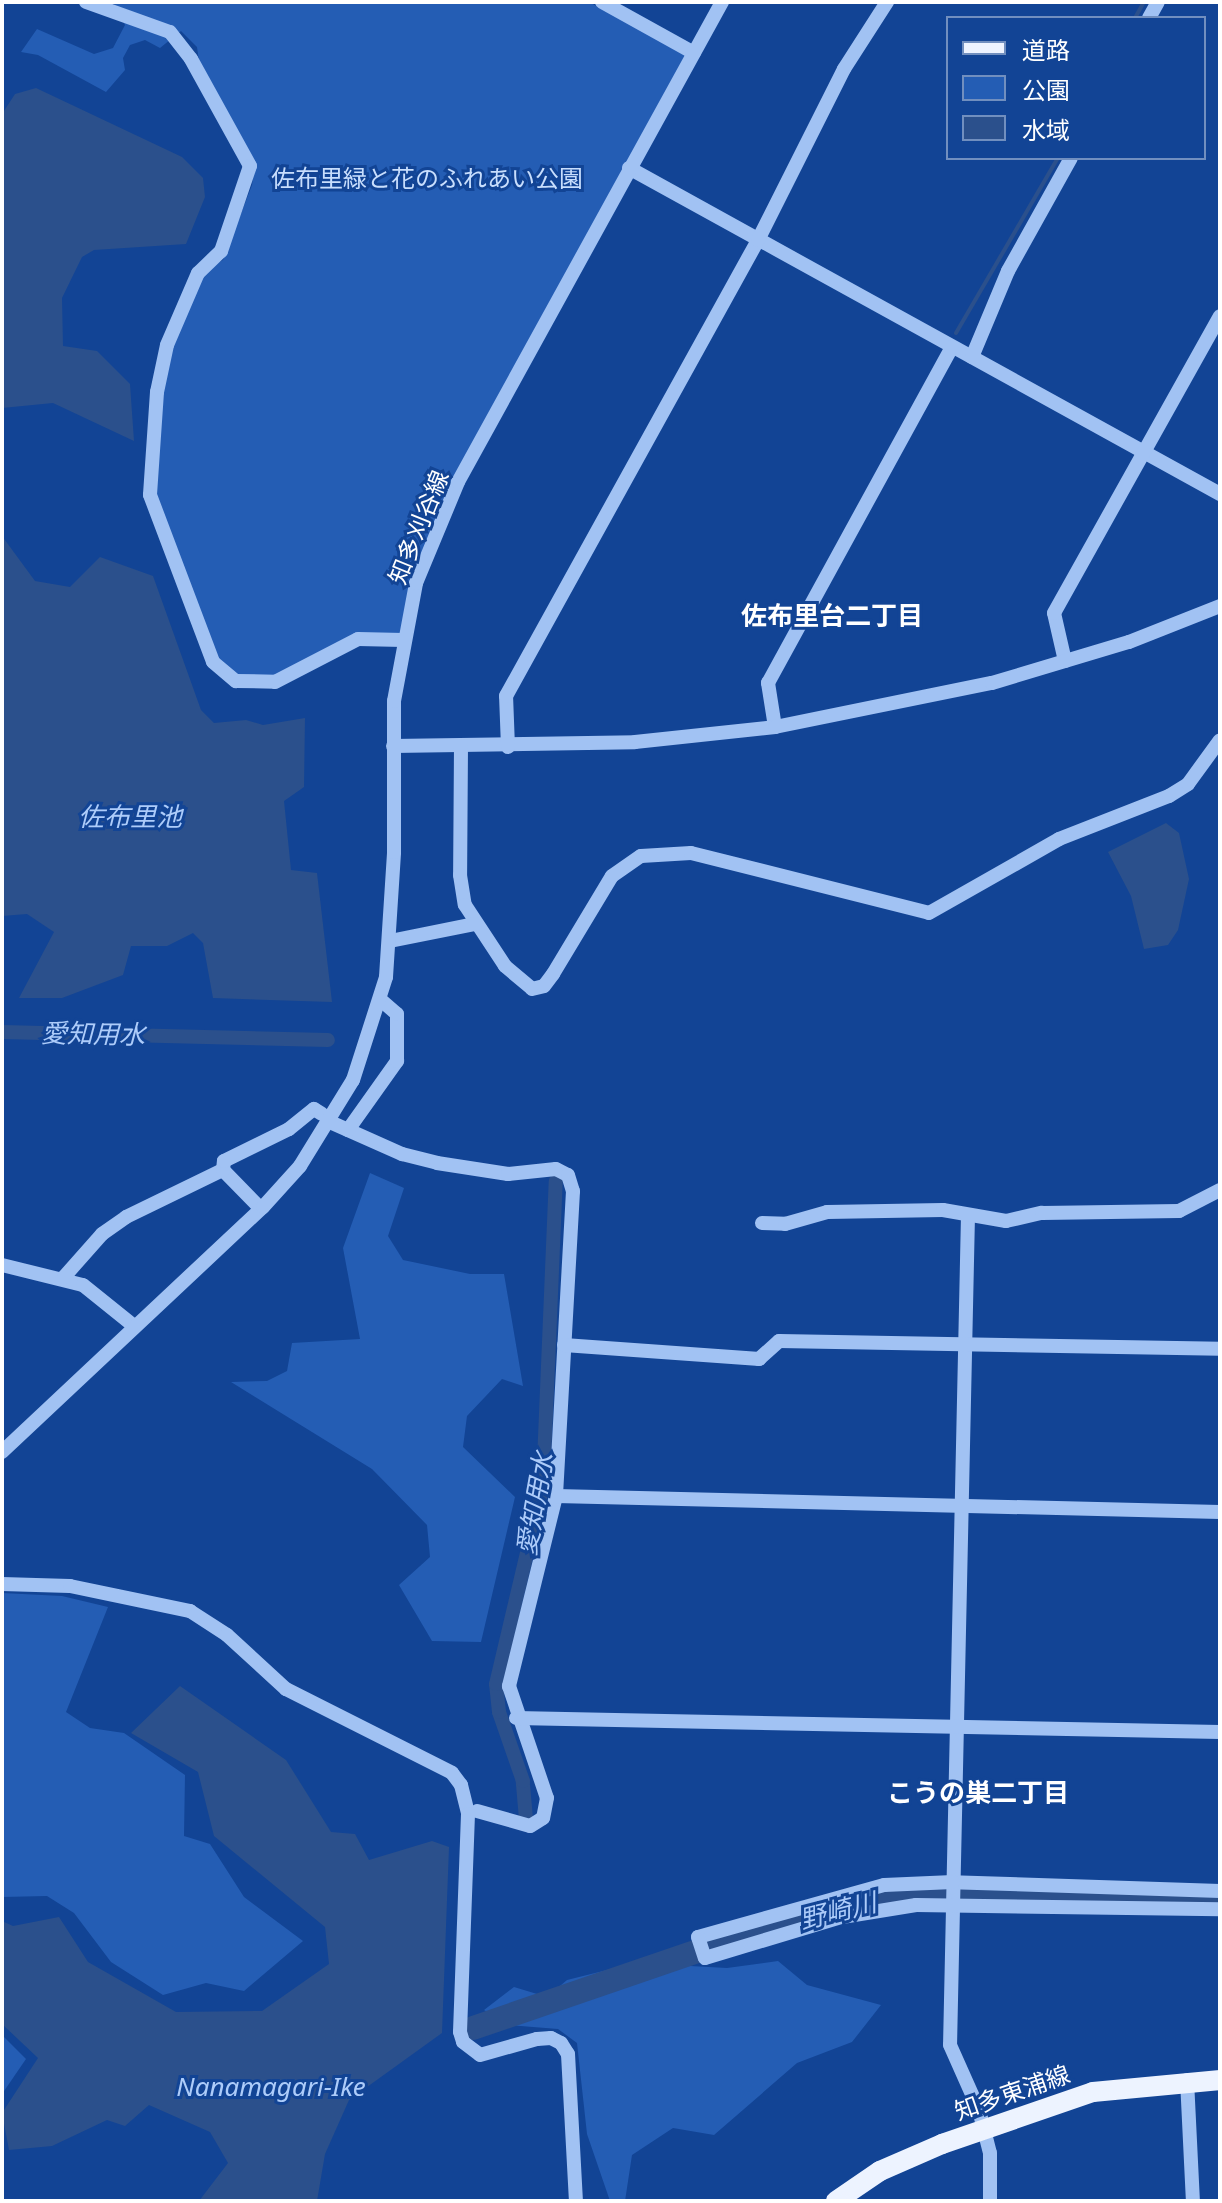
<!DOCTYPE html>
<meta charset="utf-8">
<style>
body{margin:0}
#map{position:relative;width:1222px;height:2203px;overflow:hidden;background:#124495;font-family:"Noto Sans","Noto Sans JP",sans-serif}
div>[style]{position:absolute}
.green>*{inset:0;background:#245db4}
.water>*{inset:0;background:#2b508c}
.stream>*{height:4px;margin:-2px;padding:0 2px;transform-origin:2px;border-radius:2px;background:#2b508c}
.canal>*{height:14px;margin:-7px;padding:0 7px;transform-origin:7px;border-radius:7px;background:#2b508c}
.river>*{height:24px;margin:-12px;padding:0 12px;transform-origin:12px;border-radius:12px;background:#2b508c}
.minor>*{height:14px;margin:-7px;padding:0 7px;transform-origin:7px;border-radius:7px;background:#a1c2f3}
.major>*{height:20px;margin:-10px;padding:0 10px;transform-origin:10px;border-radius:10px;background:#edf3ff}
span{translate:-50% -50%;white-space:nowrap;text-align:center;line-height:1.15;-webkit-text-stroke:6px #124495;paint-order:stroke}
.park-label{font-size:24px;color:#c8defd}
.street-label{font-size:24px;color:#fff}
.neighbourhood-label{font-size:26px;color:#fff;font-weight:700}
.water-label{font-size:26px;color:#adccfa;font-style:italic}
.frame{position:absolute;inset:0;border:4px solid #fff;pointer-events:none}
.legend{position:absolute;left:946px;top:16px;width:260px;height:144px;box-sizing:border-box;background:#124495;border:2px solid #718fbf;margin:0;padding:10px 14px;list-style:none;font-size:24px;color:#fff}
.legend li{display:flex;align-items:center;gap:16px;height:40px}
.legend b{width:40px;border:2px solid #718fbf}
</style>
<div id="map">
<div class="green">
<i style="clip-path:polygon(113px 2px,589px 2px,671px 47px,694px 53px,458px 482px,403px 640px,358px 639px,308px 666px,249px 684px,219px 670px,150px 495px,157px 392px,198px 273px,223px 260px,252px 185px,255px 164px,199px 61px,197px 47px,181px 31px,160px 48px,145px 40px,130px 45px,123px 58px,125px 70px,106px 92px,38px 55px,21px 52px,37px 29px,94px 54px,113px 48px,125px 25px)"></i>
<i style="clip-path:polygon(370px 1173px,404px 1188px,388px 1236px,403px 1260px,470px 1274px,504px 1274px,523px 1386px,502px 1379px,467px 1416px,463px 1447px,515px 1497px,481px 1642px,432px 1641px,399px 1585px,430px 1557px,427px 1525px,372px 1469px,231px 1382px,267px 1381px,287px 1371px,292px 1343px,360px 1339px,343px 1248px)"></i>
<i style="clip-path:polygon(2px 1593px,62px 1596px,108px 1607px,66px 1712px,90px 1728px,124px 1733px,185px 1775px,184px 1836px,210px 1844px,244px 1897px,303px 1941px,244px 1991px,206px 1983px,163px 1995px,111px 1962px,74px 1913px,47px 1896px,2px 1897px)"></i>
<i style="clip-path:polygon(778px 1961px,807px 1985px,881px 2005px,852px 2042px,797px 2063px,714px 2135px,673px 2128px,632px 2155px,625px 2201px,610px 2201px,587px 2134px,577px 2043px,558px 2029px,508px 2025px,484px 2010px,514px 1987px,547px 1997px,567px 1980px,635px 1963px,727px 1968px)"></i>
<i style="clip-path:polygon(2px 2035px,26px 2059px,2px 2094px)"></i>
</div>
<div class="water">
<i style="clip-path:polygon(36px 88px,182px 157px,203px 178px,205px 197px,186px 244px,94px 250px,82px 257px,62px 298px,63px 346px,97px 351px,130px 384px,134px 441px,53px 403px,2px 408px,2px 114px,15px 94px)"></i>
<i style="clip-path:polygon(2px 536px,35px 581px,70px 587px,100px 557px,153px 576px,201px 710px,214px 723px,246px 720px,263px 725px,305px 718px,304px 787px,284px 801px,291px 870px,317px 873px,332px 1002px,213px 998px,203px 943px,193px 933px,167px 946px,131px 946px,123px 975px,62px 998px,19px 998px,54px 932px,27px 914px,2px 916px)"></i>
<i style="clip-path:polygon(1166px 823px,1179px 833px,1189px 879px,1178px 930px,1168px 945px,1144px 949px,1131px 896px,1108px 852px)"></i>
<i style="clip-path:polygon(180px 1686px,286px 1760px,331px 1832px,355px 1834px,369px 1860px,432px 1841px,449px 1847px,442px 2033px,349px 2100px,325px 2154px,317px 2201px,199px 2201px,228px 2163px,210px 2132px,149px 2105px,125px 2126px,107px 2120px,52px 2146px,9px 2150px,2px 2113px,38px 2058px,2px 2024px,2px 1921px,13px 1926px,59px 1917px,88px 1962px,176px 2012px,262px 2011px,329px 1964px,325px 1927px,214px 1836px,198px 1772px,131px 1733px)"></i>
</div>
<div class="stream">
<i style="left:1135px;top:18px;width:18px;rotate:-61deg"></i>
<i style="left:956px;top:333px;width:203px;rotate:-59.8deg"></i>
</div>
<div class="canal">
<i style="left:2px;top:1032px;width:326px;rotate:1.4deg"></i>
<i style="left:526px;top:1819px;width:38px;rotate:-95deg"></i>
<i style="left:523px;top:1781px;width:73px;rotate:-109.2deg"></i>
<i style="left:499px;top:1712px;width:28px;rotate:-96deg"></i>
<i style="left:496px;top:1684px;width:204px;rotate:-76.7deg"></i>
<i style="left:543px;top:1485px;width:304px;rotate:-87.6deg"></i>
</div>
<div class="river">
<i style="left:473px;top:2028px;width:250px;rotate:-18.9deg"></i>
<i style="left:710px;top:1947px;width:161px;rotate:-16.6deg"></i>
<i style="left:864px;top:1901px;width:54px;rotate:-7.4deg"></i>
<i style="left:918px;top:1894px;width:302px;rotate:1.1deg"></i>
</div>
<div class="minor">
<i style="left:86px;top:2px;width:89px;rotate:19.7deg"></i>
<i style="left:170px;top:32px;width:34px;rotate:52deg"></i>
<i style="left:191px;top:59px;width:122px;rotate:61.1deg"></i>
<i style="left:250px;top:166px;width:90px;rotate:108.8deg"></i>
<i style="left:221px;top:251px;width:32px;rotate:136deg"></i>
<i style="left:198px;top:273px;width:78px;rotate:113.3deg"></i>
<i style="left:167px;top:345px;width:48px;rotate:102deg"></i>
<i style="left:157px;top:392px;width:103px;rotate:93.9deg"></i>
<i style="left:150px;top:495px;width:178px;rotate:69.3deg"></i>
<i style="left:213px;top:662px;width:30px;rotate:40deg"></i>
<i style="left:236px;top:681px;width:39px;rotate:1deg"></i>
<i style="left:275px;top:682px;width:93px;rotate:-27.4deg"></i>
<i style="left:358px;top:639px;width:45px;rotate:1.3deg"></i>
<i style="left:602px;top:2px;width:105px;rotate:29deg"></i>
<i style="left:1149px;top:18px;width:18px;rotate:-61deg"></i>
<i style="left:629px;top:168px;width:675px;rotate:28.88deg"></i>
<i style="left:972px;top:357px;width:93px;rotate:-67.3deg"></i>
<i style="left:1008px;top:271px;width:129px;rotate:-60.9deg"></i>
<i style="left:1065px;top:661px;width:49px;rotate:-102.9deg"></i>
<i style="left:1054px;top:613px;width:340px;rotate:-60.8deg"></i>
<i style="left:775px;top:727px;width:45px;rotate:-99deg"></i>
<i style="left:768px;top:683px;width:383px;rotate:-61.3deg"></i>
<i style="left:393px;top:746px;width:242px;rotate:-0.9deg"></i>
<i style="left:635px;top:742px;width:141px;rotate:-6.1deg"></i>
<i style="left:775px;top:727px;width:221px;rotate:-11.5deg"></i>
<i style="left:992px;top:683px;width:143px;rotate:-16.7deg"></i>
<i style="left:1129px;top:642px;width:98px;rotate:-21.6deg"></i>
<i style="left:461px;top:746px;width:129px;rotate:90.4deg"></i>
<i style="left:460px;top:875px;width:30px;rotate:81deg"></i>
<i style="left:465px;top:905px;width:73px;rotate:56.7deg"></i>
<i style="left:505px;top:966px;width:35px;rotate:40deg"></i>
<i style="left:532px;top:989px;width:12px;rotate:-14deg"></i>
<i style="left:544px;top:986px;width:15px;rotate:-53deg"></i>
<i style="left:553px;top:974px;width:114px;rotate:-59deg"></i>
<i style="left:612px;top:876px;width:35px;rotate:-35deg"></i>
<i style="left:641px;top:856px;width:50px;rotate:-3.4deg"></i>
<i style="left:691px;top:853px;width:245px;rotate:14.1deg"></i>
<i style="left:929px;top:913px;width:150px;rotate:-29.6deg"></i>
<i style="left:1059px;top:839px;width:118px;rotate:-21.4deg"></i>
<i style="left:1169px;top:796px;width:22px;rotate:-32deg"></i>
<i style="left:1188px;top:784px;width:54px;rotate:-54deg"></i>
<i style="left:508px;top:747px;width:51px;rotate:-92.2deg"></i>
<i style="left:506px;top:696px;width:521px;rotate:-61.07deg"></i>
<i style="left:758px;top:240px;width:191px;rotate:-63.3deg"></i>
<i style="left:844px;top:69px;width:80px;rotate:-57.3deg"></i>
<i style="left:390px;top:941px;width:87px;rotate:-11.3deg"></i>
<i style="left:330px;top:1122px;width:79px;rotate:24deg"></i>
<i style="left:402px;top:1154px;width:36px;rotate:14deg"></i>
<i style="left:437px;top:1163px;width:72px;rotate:8.8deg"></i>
<i style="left:508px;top:1174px;width:48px;rotate:-5.9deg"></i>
<i style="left:556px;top:1169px;width:13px;rotate:27deg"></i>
<i style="left:568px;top:1175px;width:17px;rotate:73deg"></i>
<i style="left:573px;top:1191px;width:305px;rotate:93.2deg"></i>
<i style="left:556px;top:1496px;width:196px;rotate:103.9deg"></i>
<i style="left:509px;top:1686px;width:118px;rotate:71.3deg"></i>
<i style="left:547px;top:1798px;width:20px;rotate:101deg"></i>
<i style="left:543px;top:1818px;width:15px;rotate:148deg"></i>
<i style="left:530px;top:1826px;width:55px;rotate:-164.2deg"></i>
<i style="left:348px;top:1130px;width:85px;rotate:-54.6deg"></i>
<i style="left:397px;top:1061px;width:47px;rotate:-90deg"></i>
<i style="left:397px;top:1014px;width:21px;rotate:-139deg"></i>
<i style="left:223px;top:1170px;width:54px;rotate:45.7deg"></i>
<i style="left:968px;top:1215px;width:830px;rotate:91.24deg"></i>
<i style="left:950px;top:2045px;width:71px;rotate:66deg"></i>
<i style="left:979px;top:2110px;width:44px;rotate:75.7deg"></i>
<i style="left:990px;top:2153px;width:48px;rotate:90deg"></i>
<i style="left:762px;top:1223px;width:23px;rotate:2deg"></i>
<i style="left:785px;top:1224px;width:44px;rotate:-15.9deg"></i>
<i style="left:827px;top:1212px;width:116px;rotate:-1deg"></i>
<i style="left:943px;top:1210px;width:64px;rotate:9.9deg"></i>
<i style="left:1006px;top:1221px;width:37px;rotate:-13deg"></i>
<i style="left:1042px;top:1213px;width:137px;rotate:-0.8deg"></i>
<i style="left:1179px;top:1211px;width:46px;rotate:-27.1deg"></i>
<i style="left:2px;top:1265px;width:83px;rotate:13.9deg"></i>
<i style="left:83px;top:1285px;width:65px;rotate:38.8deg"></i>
<i style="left:64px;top:1277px;width:57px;rotate:-48.5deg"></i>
<i style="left:102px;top:1234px;width:29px;rotate:-35deg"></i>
<i style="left:126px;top:1217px;width:108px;rotate:-25.9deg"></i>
<i style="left:223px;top:1170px;width:9px;rotate:-84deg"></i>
<i style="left:224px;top:1161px;width:72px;rotate:-26.2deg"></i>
<i style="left:289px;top:1129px;width:32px;rotate:-39deg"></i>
<i style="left:314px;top:1109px;width:9px;rotate:32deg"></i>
<i style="left:564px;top:1345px;width:196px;rotate:4.1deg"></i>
<i style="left:759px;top:1359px;width:27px;rotate:-42deg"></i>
<i style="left:779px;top:1341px;width:441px;rotate:1deg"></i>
<i style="left:2px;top:1452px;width:358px;rotate:-43.2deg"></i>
<i style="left:263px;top:1207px;width:55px;rotate:-47.9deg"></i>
<i style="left:300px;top:1166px;width:101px;rotate:-58.4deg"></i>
<i style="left:353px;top:1080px;width:108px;rotate:-72.2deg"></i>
<i style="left:386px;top:977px;width:125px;rotate:-86.3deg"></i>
<i style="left:394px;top:852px;width:151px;rotate:-90deg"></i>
<i style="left:394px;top:701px;width:120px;rotate:-79.4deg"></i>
<i style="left:416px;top:583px;width:109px;rotate:-67.4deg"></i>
<i style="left:458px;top:482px;width:548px;rotate:-61.19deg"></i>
<i style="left:556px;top:1496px;width:664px;rotate:1.38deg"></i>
<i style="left:2px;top:1584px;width:68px;rotate:1.7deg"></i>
<i style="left:70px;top:1586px;width:123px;rotate:11.8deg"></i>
<i style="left:190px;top:1611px;width:44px;rotate:33deg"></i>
<i style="left:227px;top:1635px;width:80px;rotate:42.5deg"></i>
<i style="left:286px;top:1689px;width:186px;rotate:26.8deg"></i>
<i style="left:452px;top:1773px;width:15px;rotate:53deg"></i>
<i style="left:461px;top:1785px;width:30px;rotate:76deg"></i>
<i style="left:468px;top:1814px;width:218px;rotate:92.1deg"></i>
<i style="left:460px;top:2032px;width:10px;rotate:73deg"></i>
<i style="left:463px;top:2042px;width:21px;rotate:37deg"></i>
<i style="left:480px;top:2055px;width:59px;rotate:-15.7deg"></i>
<i style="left:537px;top:2039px;width:14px;rotate:-4deg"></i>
<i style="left:551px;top:2038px;width:11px;rotate:27deg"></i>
<i style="left:561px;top:2043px;width:13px;rotate:58deg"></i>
<i style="left:568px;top:2054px;width:147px;rotate:86.9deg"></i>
<i style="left:516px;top:1718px;width:704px;rotate:1.14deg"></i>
<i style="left:1220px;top:1891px;width:267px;rotate:-178.1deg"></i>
<i style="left:953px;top:1882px;width:69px;rotate:177.5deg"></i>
<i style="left:884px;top:1885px;width:193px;rotate:164.4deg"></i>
<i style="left:698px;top:1937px;width:22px;rotate:72deg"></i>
<i style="left:705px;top:1958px;width:143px;rotate:-16.7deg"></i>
<i style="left:842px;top:1917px;width:75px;rotate:-9.2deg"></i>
<i style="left:916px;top:1905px;width:304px;rotate:0.8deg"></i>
<i style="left:1187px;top:2080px;width:121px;rotate:87.2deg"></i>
</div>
<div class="major">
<i style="left:836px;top:2201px;width:53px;rotate:-34.3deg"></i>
<i style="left:880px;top:2171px;width:68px;rotate:-23.5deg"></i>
<i style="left:942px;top:2144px;width:160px;rotate:-19deg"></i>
<i style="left:1093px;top:2092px;width:128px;rotate:-5.4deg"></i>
</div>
<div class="park-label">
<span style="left:427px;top:178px">佐布里緑と花のふれあい公園</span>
</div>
<div class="street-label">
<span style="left:418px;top:527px;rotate:-68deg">知多刈谷線</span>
<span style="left:1012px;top:2092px;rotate:-19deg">知多東浦線</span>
</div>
<div class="neighbourhood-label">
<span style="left:832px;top:616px">佐布里台二丁目</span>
<span style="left:978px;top:1793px">こうの巣二丁目</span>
</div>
<div class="water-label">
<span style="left:130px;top:817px">佐布里池</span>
<span style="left:93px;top:1034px;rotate:1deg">愛知用水</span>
<span style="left:535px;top:1504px;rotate:-80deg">愛知用水</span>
<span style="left:838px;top:1911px;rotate:-14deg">野崎川</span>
<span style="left:271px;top:2087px">Nanamagari-Ike</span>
</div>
<div class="frame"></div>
<ul class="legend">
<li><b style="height:10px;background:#edf3ff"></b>道路</li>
<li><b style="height:22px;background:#245db4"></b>公園</li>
<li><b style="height:22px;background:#2b508c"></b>水域</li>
</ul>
</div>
